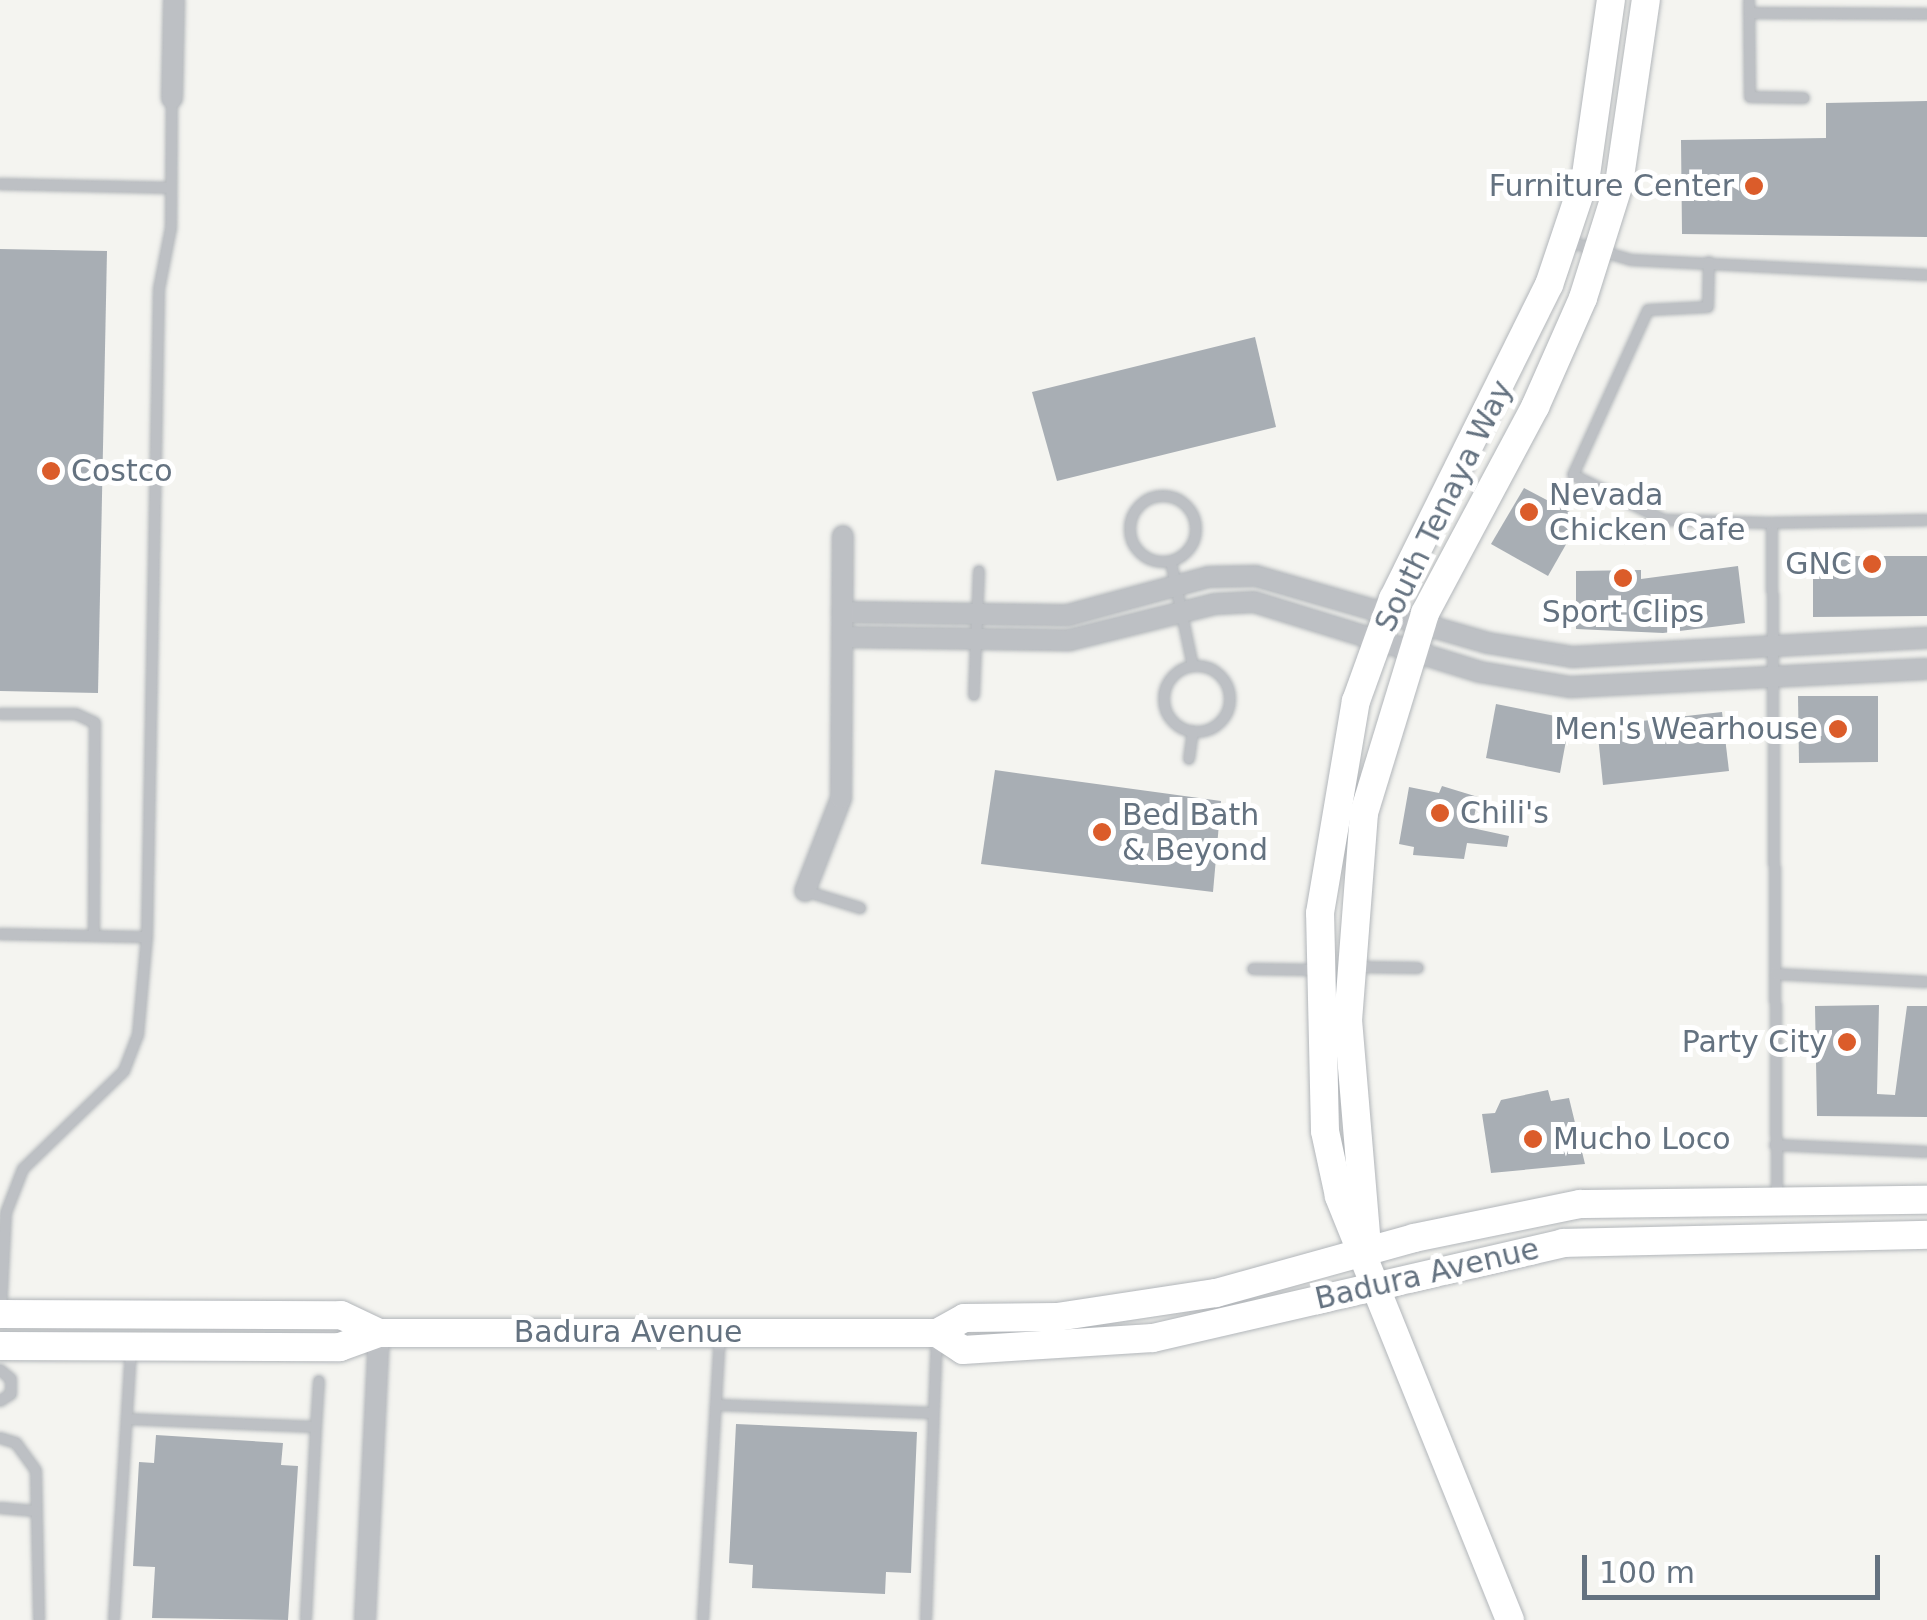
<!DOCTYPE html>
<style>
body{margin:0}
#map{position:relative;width:1927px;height:1620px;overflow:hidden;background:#f4f4f0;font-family:"DejaVu Sans",sans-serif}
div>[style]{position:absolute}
.building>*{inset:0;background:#a8aeb4}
.roads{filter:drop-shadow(0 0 2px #b2b6ba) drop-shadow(0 0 2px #b2b6ba)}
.lane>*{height:10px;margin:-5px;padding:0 5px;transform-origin:5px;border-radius:5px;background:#bdc0c4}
.lane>.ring{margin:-5px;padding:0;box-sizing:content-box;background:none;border:10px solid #bdc0c4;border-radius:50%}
.street>*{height:20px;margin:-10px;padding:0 10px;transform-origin:10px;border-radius:10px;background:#bdc0c4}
.secondary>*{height:28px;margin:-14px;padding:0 14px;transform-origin:14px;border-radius:14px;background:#fff}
.dots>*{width:28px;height:28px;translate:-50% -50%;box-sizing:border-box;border:5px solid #fff;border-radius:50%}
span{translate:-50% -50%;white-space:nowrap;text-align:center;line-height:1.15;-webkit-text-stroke:10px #fff;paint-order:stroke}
.poi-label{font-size:30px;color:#647280}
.right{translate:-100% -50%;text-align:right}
.left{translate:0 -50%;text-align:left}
.street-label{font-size:30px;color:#647280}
.scale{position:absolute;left:1582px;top:1555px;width:298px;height:45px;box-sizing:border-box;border:5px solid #647280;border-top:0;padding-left:12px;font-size:30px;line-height:35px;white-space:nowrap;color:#647280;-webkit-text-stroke:8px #fff;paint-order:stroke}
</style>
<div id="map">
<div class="building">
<i style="clip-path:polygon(1927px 101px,1927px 237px,1682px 234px,1681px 140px,1826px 138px,1826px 103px)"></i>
<i style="clip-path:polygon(0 249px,107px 251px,98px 693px,0 691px)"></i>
<i style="clip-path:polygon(1255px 337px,1276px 427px,1057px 481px,1032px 392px)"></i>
<i style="clip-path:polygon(1524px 488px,1581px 518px,1548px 576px,1491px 544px)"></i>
<i style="clip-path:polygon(1813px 556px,1927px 556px,1927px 616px,1813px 617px)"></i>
<i style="clip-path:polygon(1738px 566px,1745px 623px,1663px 633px,1576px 629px,1576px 571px,1641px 570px,1641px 579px)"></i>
<i style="clip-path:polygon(1798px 696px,1878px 696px,1878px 762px,1799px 763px)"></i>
<i style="clip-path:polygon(1496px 704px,1570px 719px,1560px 773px,1486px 758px)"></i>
<i style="clip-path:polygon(1722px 712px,1729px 771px,1603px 785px,1597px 726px)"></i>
<i style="clip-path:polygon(995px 770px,1221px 801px,1213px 892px,981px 864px)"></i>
<i style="clip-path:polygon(1442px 786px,1478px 797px,1472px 828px,1509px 836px,1507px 847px,1467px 843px,1464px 859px,1413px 855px,1414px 847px,1399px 844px,1409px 787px,1439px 793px)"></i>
<i style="clip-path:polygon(1879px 1005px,1877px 1094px,1895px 1095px,1907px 1006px,1927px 1006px,1927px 1117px,1817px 1116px,1815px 1006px)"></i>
<i style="clip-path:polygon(1548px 1090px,1551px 1101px,1569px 1098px,1585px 1164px,1491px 1173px,1482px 1114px,1495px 1113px,1501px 1100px)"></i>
<i style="clip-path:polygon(736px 1424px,917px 1432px,911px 1573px,886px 1572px,885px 1594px,752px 1588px,753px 1565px,729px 1563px)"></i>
<i style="clip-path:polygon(156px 1435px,283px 1443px,281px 1465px,298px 1466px,288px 1620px,152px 1618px,155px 1567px,133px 1566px,139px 1462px,154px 1463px)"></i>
</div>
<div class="roads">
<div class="lane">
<i style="left:1749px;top:0;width:97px;rotate:89.4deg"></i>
<i style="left:1750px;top:97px;width:54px;rotate:1.1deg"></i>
<i style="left:1749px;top:13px;width:178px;rotate:0.3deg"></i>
<i style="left:0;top:184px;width:171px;rotate:1.3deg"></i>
<i style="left:1567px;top:241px;width:67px;rotate:16.5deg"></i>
<i style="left:1631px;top:260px;width:296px;rotate:2.9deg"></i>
<i style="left:1709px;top:262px;width:45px;rotate:91.3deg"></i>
<i style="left:1708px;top:307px;width:60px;rotate:177.1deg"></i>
<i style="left:1648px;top:310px;width:181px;rotate:114.4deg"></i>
<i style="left:1573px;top:475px;width:102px;rotate:26.3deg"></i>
<i style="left:1664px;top:520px;width:108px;rotate:1.6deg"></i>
<i style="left:1772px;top:523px;width:675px;rotate:89.58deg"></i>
<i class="ring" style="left:1130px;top:496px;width:56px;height:56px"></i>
<i style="left:1772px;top:523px;width:155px;rotate:-1.1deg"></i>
<i style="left:1171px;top:562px;width:106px;rotate:78.1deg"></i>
<i class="ring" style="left:1164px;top:666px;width:56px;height:56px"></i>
<i style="left:974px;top:695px;width:124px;rotate:-87.7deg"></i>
<i style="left:0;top:714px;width:76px"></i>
<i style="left:76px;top:714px;width:21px;rotate:25deg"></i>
<i style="left:95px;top:723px;width:213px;rotate:90.3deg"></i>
<i style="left:1189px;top:759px;width:28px;rotate:-82deg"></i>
<i style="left:805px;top:891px;width:58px;rotate:17.2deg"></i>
<i style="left:0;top:934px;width:147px;rotate:1.2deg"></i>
<i style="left:1355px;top:967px;width:63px;rotate:0.9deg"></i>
<i style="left:1253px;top:969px;width:64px;rotate:0.9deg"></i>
<i style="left:1775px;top:974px;width:152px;rotate:3deg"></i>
<i style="left:1775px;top:1145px;width:152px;rotate:2.6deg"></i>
<i style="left:1px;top:1311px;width:98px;rotate:-87.1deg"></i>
<i style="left:6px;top:1213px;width:47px;rotate:-68.9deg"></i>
<i style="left:23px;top:1169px;width:141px;rotate:-44.1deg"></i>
<i style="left:124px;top:1071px;width:39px;rotate:-69deg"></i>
<i style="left:138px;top:1035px;width:98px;rotate:-84.8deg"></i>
<i style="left:147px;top:937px;width:648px;rotate:-88.94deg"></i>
<i style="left:159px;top:289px;width:62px;rotate:-78.9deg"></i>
<i style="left:171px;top:228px;width:129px;rotate:-89.6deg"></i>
<i style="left:0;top:1370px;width:14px;rotate:39deg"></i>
<i style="left:11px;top:1379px;width:15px;rotate:90deg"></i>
<i style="left:11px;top:1394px;width:13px;rotate:148deg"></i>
<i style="left:716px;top:1405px;width:217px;rotate:2.1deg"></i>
<i style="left:127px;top:1419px;width:189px;rotate:2.4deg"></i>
<i style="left:316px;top:1427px;width:193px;rotate:93deg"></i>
<i style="left:316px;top:1427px;width:46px;rotate:-86.3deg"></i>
<i style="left:0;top:1438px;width:17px;rotate:17deg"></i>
<i style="left:16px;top:1443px;width:34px;rotate:54deg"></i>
<i style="left:36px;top:1471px;width:149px;rotate:88.8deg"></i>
<i style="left:0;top:1508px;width:36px;rotate:5deg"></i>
<i style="left:114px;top:1620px;width:274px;rotate:-86.4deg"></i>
<i style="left:703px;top:1620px;width:284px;rotate:-86.6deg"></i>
<i style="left:926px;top:1620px;width:284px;rotate:-87.8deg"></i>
</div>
<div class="street">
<i style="left:172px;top:98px;width:98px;rotate:-88.8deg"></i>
<i style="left:842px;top:612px;width:226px;rotate:0.8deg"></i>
<i style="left:1068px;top:615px;width:146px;rotate:-15.1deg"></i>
<i style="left:1209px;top:577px;width:47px;rotate:-1.2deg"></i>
<i style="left:1256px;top:576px;width:241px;rotate:16.1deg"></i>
<i style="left:1488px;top:643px;width:86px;rotate:9.4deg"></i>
<i style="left:1573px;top:657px;width:355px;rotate:-3.1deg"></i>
<i style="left:842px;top:637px;width:228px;rotate:0.8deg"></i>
<i style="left:1070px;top:640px;width:148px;rotate:-14deg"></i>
<i style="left:1214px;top:604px;width:40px;rotate:-2.9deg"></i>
<i style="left:1254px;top:602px;width:237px;rotate:17.2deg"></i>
<i style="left:1480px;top:672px;width:92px;rotate:9.4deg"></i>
<i style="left:1571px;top:687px;width:356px;rotate:-2.9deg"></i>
<i style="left:805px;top:891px;width:100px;rotate:-68.8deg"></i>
<i style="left:841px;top:798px;width:262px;rotate:-89.6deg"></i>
<i style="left:365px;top:1620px;width:287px;rotate:-87.2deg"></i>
</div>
<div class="secondary">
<i style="left:1367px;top:1246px;width:226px;rotate:-94.8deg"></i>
<i style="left:1348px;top:1021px;width:209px;rotate:-85.6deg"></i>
<i style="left:1364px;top:813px;width:209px;rotate:-73deg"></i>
<i style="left:1425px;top:613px;width:234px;rotate:-61.9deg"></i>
<i style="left:1535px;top:407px;width:119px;rotate:-66.2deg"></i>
<i style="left:1583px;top:298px;width:120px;rotate:-72.5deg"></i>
<i style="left:1619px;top:184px;width:186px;rotate:-81.7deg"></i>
<i style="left:0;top:1314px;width:341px;rotate:0.2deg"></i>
<i style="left:341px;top:1315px;width:42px;rotate:25.3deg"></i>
<i style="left:937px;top:1333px;width:31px;rotate:33deg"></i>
<i style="left:963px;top:1350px;width:190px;rotate:-3.6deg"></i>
<i style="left:1153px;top:1338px;width:421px;rotate:-13deg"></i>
<i style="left:1563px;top:1243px;width:364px;rotate:-1.3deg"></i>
<i style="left:0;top:1346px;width:340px;rotate:0.2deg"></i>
<i style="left:340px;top:1347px;width:41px;rotate:-19.7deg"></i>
<i style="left:379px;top:1333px;width:558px"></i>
<i style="left:937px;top:1333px;width:31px;rotate:-29deg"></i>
<i style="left:964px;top:1318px;width:93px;rotate:-0.6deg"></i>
<i style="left:1057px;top:1317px;width:161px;rotate:-8.6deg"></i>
<i style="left:1216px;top:1293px;width:205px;rotate:-15.5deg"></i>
<i style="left:1414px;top:1238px;width:169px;rotate:-11.6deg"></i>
<i style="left:1580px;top:1204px;width:347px;rotate:-0.7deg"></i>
<i style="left:1510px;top:1620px;width:457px;rotate:-112deg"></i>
<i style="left:1339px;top:1196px;width:66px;rotate:-102.2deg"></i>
<i style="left:1325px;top:1131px;width:218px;rotate:-91.3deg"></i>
<i style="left:1320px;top:913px;width:215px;rotate:-80.4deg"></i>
<i style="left:1356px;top:701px;width:109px;rotate:-70.1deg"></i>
<i style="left:1393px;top:599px;width:351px;rotate:-63.6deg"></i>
<i style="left:1549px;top:285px;width:116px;rotate:-71.4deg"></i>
<i style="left:1586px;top:175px;width:177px;rotate:-81.9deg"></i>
</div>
</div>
<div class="dots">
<i style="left:1754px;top:186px;background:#db5c2a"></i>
<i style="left:51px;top:471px;background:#db5c2a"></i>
<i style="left:1529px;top:512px;background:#db5c2a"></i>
<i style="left:1872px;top:564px;background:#db5c2a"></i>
<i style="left:1623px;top:578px;background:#db5c2a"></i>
<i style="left:1838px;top:729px;background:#db5c2a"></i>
<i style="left:1440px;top:813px;background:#db5c2a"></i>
<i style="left:1102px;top:832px;background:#db5c2a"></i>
<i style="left:1847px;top:1042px;background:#db5c2a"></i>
<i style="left:1533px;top:1139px;background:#db5c2a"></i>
</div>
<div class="poi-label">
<span class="right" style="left:1734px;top:186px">Furniture Center</span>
<span class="left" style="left:71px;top:471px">Costco</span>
<span class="left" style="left:1549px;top:512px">Nevada<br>Chicken Cafe</span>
<span class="right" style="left:1852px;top:564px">GNC</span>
<span style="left:1623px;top:612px">Sport Clips</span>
<span class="right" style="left:1818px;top:729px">Men's Wearhouse</span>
<span class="left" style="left:1460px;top:813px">Chili's</span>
<span class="left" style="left:1122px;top:832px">Bed Bath<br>&amp; Beyond</span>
<span class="right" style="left:1827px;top:1042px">Party City</span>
<span class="left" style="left:1553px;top:1139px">Mucho Loco</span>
</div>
<div class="street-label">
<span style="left:1444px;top:506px;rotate:-64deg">South Tenaya Way</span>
<span style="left:1427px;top:1274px;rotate:-13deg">Badura Avenue</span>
<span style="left:628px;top:1332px">Badura Avenue</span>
</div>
<div class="scale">100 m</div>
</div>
